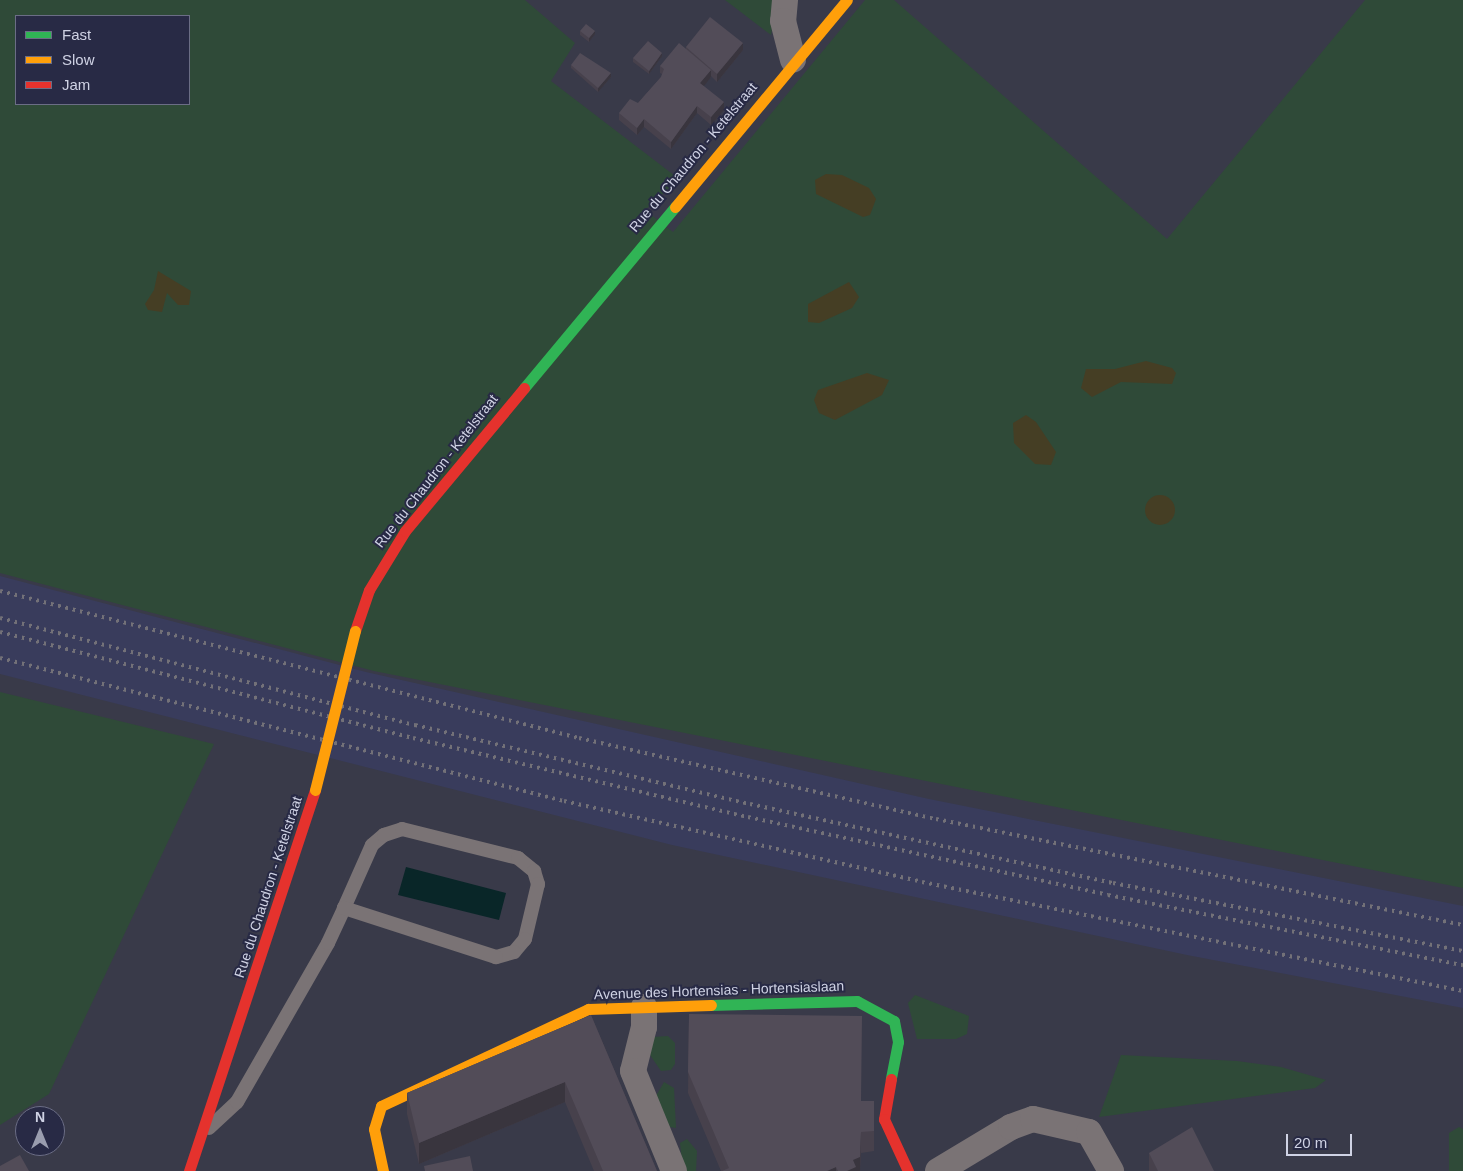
<!DOCTYPE html>
<style>
body{margin:0}
#map{position:relative;width:1463px;height:1171px;overflow:hidden;background:#393a49;font-family:Helvetica,sans-serif}
div>[style]{position:absolute}
.built>*{inset:0;background:#393c5c}
.green>*{inset:0;background:#2f4a38}
.sand>*{inset:0;background:#453e24}
.round{border-radius:50%}
.water>*{inset:0;background:#092628}
.lane>*{height:14px;margin:-7px;padding:0 7px;transform-origin:7px;border-radius:7px;background:#7a7375}
.street>*{height:26px;margin:-13px;padding:0 13px;transform-origin:13px;border-radius:13px;background:#7a7375}
.fast>*{height:11px;margin:-5.5px;padding:0 5.5px;transform-origin:5.5px;border-radius:5.5px;background:#30b455}
.slow>*{height:11px;margin:-5.5px;padding:0 5.5px;transform-origin:5.5px;border-radius:5.5px;background:#ff9f0a}
.jam>*{height:11px;margin:-5.5px;padding:0 5.5px;transform-origin:5.5px;border-radius:5.5px;background:#e5322d}
.rail>*{height:4px;margin-top:-2px;transform-origin:0;background:repeating-linear-gradient(90deg,#737178 0 2.5px,transparent 0 7.5px)}
.slow-bridge>*{height:11px;margin:-5.5px;padding:0 5.5px;transform-origin:5.5px;border-radius:5.5px;background:#ff9f0a}
.wall>*{inset:0;background:#47414c}
.shaded-wall>*{inset:0;background:#39353e}
.building>*{inset:0;background:#524c58}
span{translate:-50% -50%;white-space:nowrap;text-align:center;line-height:1.15;-webkit-text-stroke:4px #282a45;paint-order:stroke}
.street-label{font-size:14px;color:#cfd2e4}
.legend{position:absolute;left:15px;top:15px;width:175px;height:90px;box-sizing:border-box;background:#282a45;border:1px solid #6b6d85;margin:0;padding:6px 9px;list-style:none;font-size:15px;color:#cfd2e4}
.legend li{display:flex;align-items:center;gap:10px;height:25px}
.legend b{width:25px;border:1px solid #6b6d85}
.north{position:absolute;left:15px;top:1106px;width:50px;height:50px;box-sizing:border-box;background:#282a45;border:1px solid #6b6d85;border-radius:50%;rotate:0deg;font-size:14px;font-weight:700;line-height:20px;text-align:center;color:#cfd2e4}
.north::after{content:'';display:block;margin:auto;width:18px;height:22px;background:#9a9dae;clip-path:polygon(50% 0,100% 100%,50% 72%,0 100%)}
.scale{position:absolute;left:1286px;top:1134px;width:66px;height:22px;box-sizing:border-box;border:2px solid #cfd2e4;border-top:0;padding-left:6px;font-size:15px;line-height:18px;white-space:nowrap;color:#cfd2e4;-webkit-text-stroke:4px #282a45;paint-order:stroke}
</style>
<div id="map">
<div class="built">
<i style="clip-path:polygon(0 576px,366px 672px,929px 799px,1463px 906px,1463px 1008px,1187px 955px,672px 845px,0 674px)"></i>
</div>
<div class="green">
<i style="clip-path:polygon(evenodd,0 0,525px 0,575px 43px,551px 81px,679px 179px,645px 210px,673px 232px,865px 0,894px 0,1167px 239px,1365px 0,1463px 0,1463px 888px,374px 671px,0 573px,0 0,16px 16px,189px 16px,189px 104px,16px 104px,16px 16px)"></i>
<i style="clip-path:polygon(725px 0,777px 0,771px 35px)"></i>
<i style="clip-path:polygon(0 692px,214px 744px,49px 1094px,0 1125px)"></i>
<i style="clip-path:polygon(915px 995px,969px 1016px,967px 1034px,956px 1039px,917px 1039px,908px 1003px)"></i>
<i style="clip-path:polygon(668px 1036px,675px 1043px,675px 1064px,671px 1070px,661px 1071px,650px 1055px,653px 1037px)"></i>
<i style="clip-path:polygon(1121px 1055px,1237px 1061px,1281px 1067px,1326px 1080px,1315px 1088px,1099px 1117px)"></i>
<i style="clip-path:polygon(664px 1082px,674px 1088px,676px 1128px,670px 1127px,658px 1108px,656px 1096px)"></i>
<i style="clip-path:polygon(1459px 1127px,1463px 1129px,1463px 1171px,1449px 1171px,1449px 1133px)"></i>
<i style="clip-path:polygon(687px 1139px,697px 1151px,696px 1171px,683px 1171px,680px 1143px)"></i>
</div>
<div class="sand">
<i style="clip-path:polygon(826px 174px,842px 175px,869px 188px,876px 199px,870px 215px,863px 217px,816px 194px,815px 180px)"></i>
<i style="clip-path:polygon(158px 271px,191px 291px,189px 305px,178px 305px,167px 293px,162px 312px,148px 310px,145px 304px,154px 290px)"></i>
<i style="clip-path:polygon(849px 282px,859px 297px,852px 308px,819px 323px,808px 322px,808px 304px)"></i>
<i style="clip-path:polygon(1146px 361px,1172px 368px,1176px 373px,1172px 384px,1121px 382px,1092px 397px,1081px 388px,1086px 369px,1115px 369px)"></i>
<i style="clip-path:polygon(867px 373px,889px 380px,882px 395px,835px 420px,819px 413px,814px 400px,818px 390px)"></i>
<i style="clip-path:polygon(1026px 415px,1036px 422px,1056px 452px,1051px 465px,1035px 464px,1014px 443px,1013px 423px)"></i>
<i class="round" style="left:1145px;top:495px;width:30px;height:30px"></i>
</div>
<div class="water">
<i style="clip-path:polygon(406px 867px,506px 893px,499px 920px,398px 895px)"></i>
</div>
<div class="lane">
<i style="left:209px;top:1128px;width:38px;rotate:-43deg"></i>
<i style="left:237px;top:1102px;width:183px;rotate:-60.2deg"></i>
<i style="left:328px;top:943px;width:38px;rotate:-65deg"></i>
<i style="left:344px;top:908px;width:69px;rotate:-66deg"></i>
<i style="left:372px;top:845px;width:16px;rotate:-40deg"></i>
<i style="left:384px;top:835px;width:19px;rotate:-18deg"></i>
<i style="left:402px;top:829px;width:120px;rotate:14deg"></i>
<i style="left:518px;top:858px;width:21px;rotate:39deg"></i>
<i style="left:534px;top:871px;width:14px;rotate:73deg"></i>
<i style="left:538px;top:884px;width:57px;rotate:103.3deg"></i>
<i style="left:525px;top:939px;width:17px;rotate:130deg"></i>
<i style="left:514px;top:952px;width:19px;rotate:164deg"></i>
<i style="left:496px;top:957px;width:160px;rotate:-162.1deg"></i>
</div>
<div class="street">
<i style="left:785px;top:0;width:21px;rotate:95deg"></i>
<i style="left:783px;top:21px;width:40px;rotate:75.6deg"></i>
<i style="left:644px;top:1007px;width:20px;rotate:90deg"></i>
<i style="left:644px;top:1027px;width:45px;rotate:104deg"></i>
<i style="left:633px;top:1071px;width:108px;rotate:67.7deg"></i>
<i style="left:938px;top:1171px;width:85px;rotate:-31.1deg"></i>
<i style="left:1011px;top:1127px;width:23px;rotate:-20deg"></i>
<i style="left:1033px;top:1119px;width:57px;rotate:13.1deg"></i>
<i style="left:1089px;top:1132px;width:45px;rotate:60.6deg"></i>
</div>
<div class="fast">
<i style="left:524px;top:388px;width:236px;rotate:-50.2deg"></i>
<i style="left:711px;top:1005px;width:146px;rotate:-1.6deg"></i>
<i style="left:857px;top:1001px;width:42px;rotate:28.4deg"></i>
<i style="left:894px;top:1021px;width:21px;rotate:79deg"></i>
<i style="left:898px;top:1042px;width:38px;rotate:101deg"></i>
</div>
<div class="slow">
<i style="left:675px;top:207px;width:269px;rotate:-50.3deg"></i>
<i style="left:383px;top:1171px;width:43px;rotate:-102.1deg"></i>
<i style="left:374px;top:1129px;width:24px;rotate:-73deg"></i>
<i style="left:381px;top:1106px;width:229px;rotate:-25.1deg"></i>
<i style="left:588px;top:1009px;width:123px;rotate:-1.9deg"></i>
</div>
<div class="jam">
<i style="left:355px;top:631px;width:43px;rotate:-71.1deg"></i>
<i style="left:369px;top:590px;width:69px;rotate:-58.6deg"></i>
<i style="left:405px;top:531px;width:186px;rotate:-50.2deg"></i>
<i style="left:891px;top:1079px;width:41px;rotate:99.9deg"></i>
<i style="left:884px;top:1119px;width:57px;rotate:65.2deg"></i>
<i style="left:189px;top:1171px;width:401px;rotate:-71.7deg"></i>
</div>
<div class="rail">
<i style="left:0;top:591px;width:597px;rotate:14.25deg"></i>
<i style="left:579px;top:738px;width:366px;rotate:12.8deg"></i>
<i style="left:936px;top:819px;width:538px;rotate:11.37deg"></i>
<i style="left:0;top:618px;width:429px;rotate:14.5deg"></i>
<i style="left:415px;top:725px;width:344px;rotate:13.3deg"></i>
<i style="left:750px;top:804px;width:371px;rotate:12.3deg"></i>
<i style="left:1113px;top:883px;width:357px;rotate:11deg"></i>
<i style="left:0;top:632px;width:426px;rotate:14.4deg"></i>
<i style="left:413px;top:738px;width:344px;rotate:13.3deg"></i>
<i style="left:748px;top:817px;width:368px;rotate:12.2deg"></i>
<i style="left:1108px;top:895px;width:362px;rotate:11.2deg"></i>
<i style="left:0;top:658px;width:582px;rotate:14.23deg"></i>
<i style="left:564px;top:801px;width:367px;rotate:12.7deg"></i>
<i style="left:922px;top:882px;width:552px;rotate:11.39deg"></i>
</div>
<div class="slow-bridge">
<i style="left:315px;top:790px;width:164px;rotate:-75.9deg"></i>
</div>
<div class="wall">
<i style="clip-path:polygon(580px 31px,595px 34px,589px 42px,580px 35px)"></i>
<i style="clip-path:polygon(686px 47px,743px 50px,717px 82px,711px 76px,711px 77px,703px 86px,724px 110px,711px 125px,697px 113px,671px 149px,644px 127px,637px 135px,619px 120px,619px 113px,638px 103px,661px 77px,662px 74px,660px 73px,660px 66px,686px 49px)"></i>
<i style="clip-path:polygon(662px 56px,649px 74px,633px 62px,633px 58px)"></i>
<i style="clip-path:polygon(571px 65px,611px 77px,598px 92px,571px 68px)"></i>
<i style="clip-path:polygon(689px 1014px,861px 1101px,874px 1101px,874px 1151px,861px 1153px,860px 1171px,721px 1171px,688px 1093px)"></i>
<i style="clip-path:polygon(591px 1015px,657px 1171px,594px 1171px,565px 1102px,419px 1164px,407px 1114px,407px 1093px)"></i>
<i style="clip-path:polygon(1149px 1153px,1214px 1171px,1149px 1171px)"></i>
</div>
<div class="shaded-wall">
<i style="clip-path:polygon(595px 31px,595px 34px,589px 42px,589px 38px)"></i>
<i style="clip-path:polygon(743px 43px,743px 50px,717px 82px,717px 74px)"></i>
<i style="clip-path:polygon(662px 53px,662px 56px,649px 74px,649px 71px)"></i>
<i style="clip-path:polygon(711px 70px,711px 77px,700px 91px,700px 83px)"></i>
<i style="clip-path:polygon(611px 73px,611px 77px,598px 92px,598px 88px)"></i>
<i style="clip-path:polygon(724px 102px,724px 110px,711px 125px,711px 117px)"></i>
<i style="clip-path:polygon(697px 106px,697px 113px,671px 149px,671px 142px)"></i>
<i style="clip-path:polygon(644px 119px,644px 127px,637px 135px,637px 128px)"></i>
<i style="clip-path:polygon(565px 1082px,565px 1102px,419px 1164px,419px 1143px)"></i>
<i style="clip-path:polygon(861px 1132px,860px 1171px,847px 1171px)"></i>
<i style="clip-path:polygon(836px 1167px,836px 1171px,827px 1171px)"></i>
</div>
<div class="building">
<i style="clip-path:polygon(710px 17px,743px 43px,717px 74px,686px 47px)"></i>
<i style="clip-path:polygon(586px 24px,595px 31px,589px 38px,580px 31px)"></i>
<i style="clip-path:polygon(648px 41px,662px 53px,649px 71px,633px 58px)"></i>
<i style="clip-path:polygon(679px 43px,711px 70px,700px 83px,724px 102px,711px 117px,697px 106px,671px 142px,644px 119px,637px 128px,619px 113px,630px 99px,638px 103px,645px 95px,661px 77px,664px 69px,660px 66px)"></i>
<i style="clip-path:polygon(580px 53px,611px 73px,598px 88px,571px 65px)"></i>
<i style="clip-path:polygon(689px 1014px,862px 1016px,861px 1101px,874px 1101px,874px 1131px,861px 1132px,860px 1157px,853px 1160px,856px 1167px,847px 1171px,838px 1171px,836px 1167px,827px 1171px,722px 1171px,729px 1168px,688px 1072px)"></i>
<i style="clip-path:polygon(591px 1015px,657px 1171px,603px 1171px,565px 1082px,419px 1143px,407px 1093px)"></i>
<i style="clip-path:polygon(1192px 1127px,1214px 1171px,1158px 1171px,1149px 1153px)"></i>
<i style="clip-path:polygon(20px 1155px,29px 1171px,0 1171px,0 1166px)"></i>
<i style="clip-path:polygon(470px 1156px,473px 1171px,425px 1171px,424px 1166px)"></i>
</div>
<div class="street-label">
<span style="left:693px;top:157px;rotate:-50deg">Rue du Chaudron - Ketelstraat</span>
<span style="left:436px;top:471px;rotate:-52deg">Rue du Chaudron - Ketelstraat</span>
<span style="left:268px;top:887px;rotate:-72deg">Rue du Chaudron - Ketelstraat</span>
<span style="left:719px;top:990px;rotate:-2deg">Avenue des Hortensias - Hortensiaslaan</span>
</div>
<ul class="legend">
<li><b style="height:6px;background:#30b455"></b>Fast</li>
<li><b style="height:6px;background:#ff9f0a"></b>Slow</li>
<li><b style="height:6px;background:#e5322d"></b>Jam</li>
</ul>
<div class="north">N</div>
<div class="scale">20 m</div>
</div>
